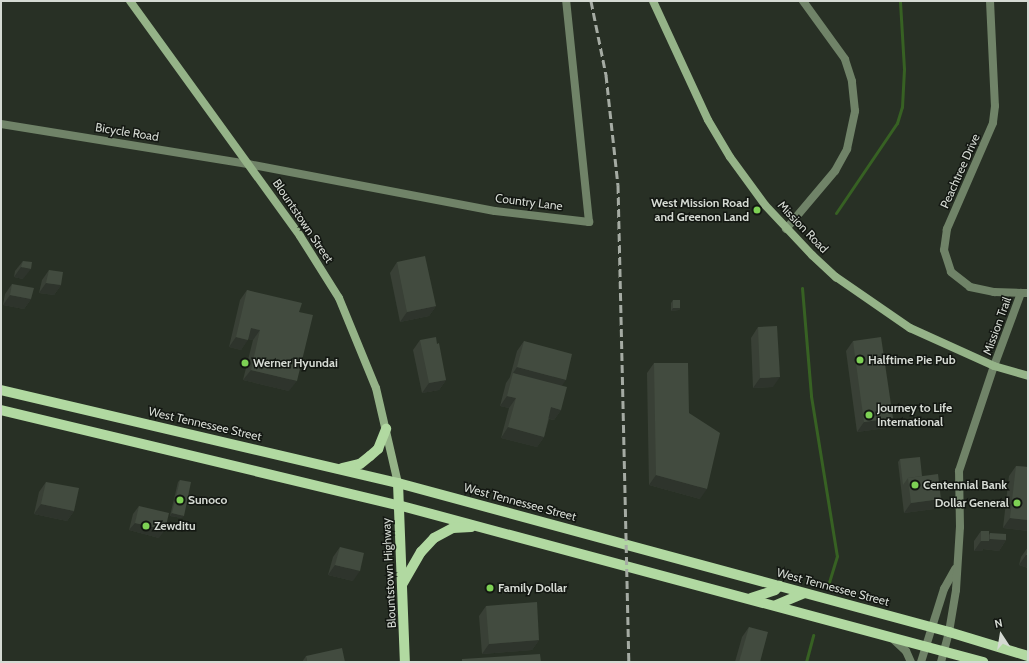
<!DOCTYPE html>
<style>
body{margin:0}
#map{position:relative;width:1029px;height:663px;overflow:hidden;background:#283025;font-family:Cabin,sans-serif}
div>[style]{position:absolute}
.stream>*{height:3px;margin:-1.5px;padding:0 1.5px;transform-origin:1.5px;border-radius:1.5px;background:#376123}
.minor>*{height:8px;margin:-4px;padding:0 4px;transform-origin:4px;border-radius:4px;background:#708368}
.tertiary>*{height:8px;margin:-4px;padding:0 4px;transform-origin:4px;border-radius:4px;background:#708368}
.secondary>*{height:8px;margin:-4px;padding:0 4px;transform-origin:4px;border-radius:4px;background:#95b388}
.primary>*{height:10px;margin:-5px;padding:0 5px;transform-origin:5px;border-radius:5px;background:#b1d9a1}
.rail>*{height:3px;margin-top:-1.5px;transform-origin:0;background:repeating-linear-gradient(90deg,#a5aba3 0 8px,transparent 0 12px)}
.wall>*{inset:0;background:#394036}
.shaded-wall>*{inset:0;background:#2e342c}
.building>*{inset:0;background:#424b3f}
.dots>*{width:11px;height:11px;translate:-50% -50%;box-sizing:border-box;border:2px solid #131712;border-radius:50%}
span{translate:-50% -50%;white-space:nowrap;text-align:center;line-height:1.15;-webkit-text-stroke:3px #131712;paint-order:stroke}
.street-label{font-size:12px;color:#d5dad3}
.poi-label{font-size:12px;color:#d5dad3;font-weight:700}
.right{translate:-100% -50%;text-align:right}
.left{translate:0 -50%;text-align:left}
.frame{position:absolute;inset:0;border:2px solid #d5dad3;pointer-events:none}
.north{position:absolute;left:981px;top:615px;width:40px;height:40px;-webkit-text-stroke:3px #131712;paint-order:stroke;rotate:348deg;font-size:11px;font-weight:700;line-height:16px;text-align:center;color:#d5dad3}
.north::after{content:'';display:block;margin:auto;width:14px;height:18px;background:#d5dad3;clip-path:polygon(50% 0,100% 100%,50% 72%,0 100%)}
</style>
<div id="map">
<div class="stream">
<i style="left:836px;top:213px;width:109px;rotate:-55.9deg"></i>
<i style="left:897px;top:123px;width:17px;rotate:-73deg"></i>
<i style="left:902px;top:107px;width:38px;rotate:-87deg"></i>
<i style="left:904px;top:69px;width:68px;rotate:-93.4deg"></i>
<i style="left:802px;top:288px;width:108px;rotate:85.2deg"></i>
<i style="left:811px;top:396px;width:162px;rotate:80.8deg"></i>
<i style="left:837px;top:556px;width:27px;rotate:107deg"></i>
<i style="left:806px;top:662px;width:28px;rotate:-75deg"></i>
</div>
<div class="minor">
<i style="left:990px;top:1px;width:105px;rotate:87.3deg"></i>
<i style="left:995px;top:106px;width:17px;rotate:97deg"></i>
<i style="left:993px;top:123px;width:116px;rotate:113.5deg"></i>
<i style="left:947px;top:229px;width:21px;rotate:98deg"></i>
<i style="left:944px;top:250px;width:23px;rotate:72deg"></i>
<i style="left:951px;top:272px;width:24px;rotate:38deg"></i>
<i style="left:970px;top:287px;width:25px;rotate:12deg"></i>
<i style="left:994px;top:292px;width:27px;rotate:2deg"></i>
<i style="left:1px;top:124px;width:250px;rotate:9.2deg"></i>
<i style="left:248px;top:164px;width:251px;rotate:10.8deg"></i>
<i style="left:495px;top:211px;width:95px;rotate:6.7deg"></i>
<i style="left:589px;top:222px;width:222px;rotate:-95.9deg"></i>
<i style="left:786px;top:229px;width:76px;rotate:-49.8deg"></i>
<i style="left:835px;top:171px;width:25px;rotate:-61deg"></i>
<i style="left:847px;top:149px;width:39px;rotate:-78deg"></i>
<i style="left:855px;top:111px;width:30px;rotate:-96deg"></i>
<i style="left:852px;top:81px;width:23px;rotate:-108deg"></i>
<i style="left:845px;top:59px;width:72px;rotate:-125.9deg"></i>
<i style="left:921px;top:662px;width:77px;rotate:-72.5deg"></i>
<i style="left:944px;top:589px;width:23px;rotate:-61deg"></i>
<i style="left:941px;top:662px;width:31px;rotate:-75deg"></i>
<i style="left:949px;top:632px;width:43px;rotate:-80.5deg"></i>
<i style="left:956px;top:590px;width:63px;rotate:-86.4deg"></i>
<i style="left:960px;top:527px;width:56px;rotate:-91deg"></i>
<i style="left:959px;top:471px;width:111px;rotate:-71.6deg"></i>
</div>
<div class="tertiary">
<i style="left:994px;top:366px;width:78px;rotate:-69.7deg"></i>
<i style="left:1021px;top:293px;width:7px"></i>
<i style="left:892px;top:638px;width:19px;rotate:43deg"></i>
<i style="left:906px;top:651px;width:12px;rotate:66deg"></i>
</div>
<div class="secondary">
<i style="left:130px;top:1px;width:290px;rotate:54.1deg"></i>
<i style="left:300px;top:236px;width:73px;rotate:57.8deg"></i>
<i style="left:339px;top:298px;width:97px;rotate:67.7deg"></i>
<i style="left:376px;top:388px;width:98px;rotate:77deg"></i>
<i style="left:653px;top:1px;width:131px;rotate:65.2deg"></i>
<i style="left:708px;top:120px;width:43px;rotate:59.3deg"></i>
<i style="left:730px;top:157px;width:59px;rotate:53.9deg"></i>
<i style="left:765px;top:205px;width:69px;rotate:46.8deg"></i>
<i style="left:812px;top:255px;width:33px;rotate:43deg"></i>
<i style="left:836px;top:277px;width:90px;rotate:34.6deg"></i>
<i style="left:910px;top:328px;width:92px;rotate:24.3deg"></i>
<i style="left:994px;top:366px;width:35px;rotate:16deg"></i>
</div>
<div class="primary">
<i style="left:1px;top:390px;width:408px;rotate:13.2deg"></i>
<i style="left:398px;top:483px;width:571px;rotate:15.13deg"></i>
<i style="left:949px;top:632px;width:83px;rotate:16.9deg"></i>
<i style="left:1px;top:410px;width:408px;rotate:13.5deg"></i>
<i style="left:398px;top:505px;width:606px;rotate:15.02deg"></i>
<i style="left:342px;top:468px;width:18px;rotate:-13deg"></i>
<i style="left:360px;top:464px;width:13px;rotate:-39deg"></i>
<i style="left:370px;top:456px;width:11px;rotate:-41deg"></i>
<i style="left:378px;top:449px;width:22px;rotate:-68deg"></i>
<i style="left:398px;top:483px;width:179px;rotate:87.8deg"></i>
<i style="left:403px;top:583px;width:36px;rotate:-60deg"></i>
<i style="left:421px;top:552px;width:19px;rotate:-47deg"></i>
<i style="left:434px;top:538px;width:21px;rotate:-28deg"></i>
<i style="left:453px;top:528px;width:18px;rotate:-3deg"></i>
<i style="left:751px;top:598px;width:25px;rotate:-18deg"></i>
<i style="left:775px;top:590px;width:6px;rotate:-45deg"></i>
<i style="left:776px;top:605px;width:30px;rotate:-23deg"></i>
</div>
<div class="rail">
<i style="left:591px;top:1px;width:76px;rotate:78.5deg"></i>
<i style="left:606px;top:75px;width:111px;rotate:83.8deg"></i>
<i style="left:618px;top:185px;width:477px;rotate:88.7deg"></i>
</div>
<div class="wall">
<i style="clip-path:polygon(23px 261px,23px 279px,14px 277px,15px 271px)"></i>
<i style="clip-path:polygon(397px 262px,436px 306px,429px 316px,400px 322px,390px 273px)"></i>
<i style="clip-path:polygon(49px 270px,61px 285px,54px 295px,39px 293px,42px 280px)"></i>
<i style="clip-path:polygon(12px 284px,31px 299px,24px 309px,3px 305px,5px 294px)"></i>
<i style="clip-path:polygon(247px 290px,299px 312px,289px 391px,243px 380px,253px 340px,248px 339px,241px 350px,229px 347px,240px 300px)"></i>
<i style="clip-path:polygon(673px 300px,680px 308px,679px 310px,671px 311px,671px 303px)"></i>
<i style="clip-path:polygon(758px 327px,773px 387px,753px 388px,751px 338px)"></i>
<i style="clip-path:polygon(420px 340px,437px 344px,446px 380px,439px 390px,422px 393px,413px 350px)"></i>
<i style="clip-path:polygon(524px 341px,561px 386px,561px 410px,554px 420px,549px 419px,544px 437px,537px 447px,501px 438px,509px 408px,500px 406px,506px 383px,510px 377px,517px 351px)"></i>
<i style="clip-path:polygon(853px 341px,886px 428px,857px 432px,846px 351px)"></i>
<i style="clip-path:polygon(654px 363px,689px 413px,700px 499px,649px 485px,647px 373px)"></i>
<i style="clip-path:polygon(900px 459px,922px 476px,934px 509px,904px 513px,898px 462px)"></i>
<i style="clip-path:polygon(1016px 466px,1028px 467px,1028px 531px,1003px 528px,1009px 476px)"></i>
<i style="clip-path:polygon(180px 480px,182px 518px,170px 516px,178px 482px)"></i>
<i style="clip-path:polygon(46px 482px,74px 511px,67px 521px,34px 514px,39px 492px)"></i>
<i style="clip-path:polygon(139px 506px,159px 538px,129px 530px,133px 514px)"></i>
<i style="clip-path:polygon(981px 531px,989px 535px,990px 533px,1006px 540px,999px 551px,983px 549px,982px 551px,974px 551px,974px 541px)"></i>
<i style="clip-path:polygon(340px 547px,353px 581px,328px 575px,333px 557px)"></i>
<i style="clip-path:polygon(1028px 547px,1028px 568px,1019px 565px,1021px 557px)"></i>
<i style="clip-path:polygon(486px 606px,539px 640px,532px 650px,482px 654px,479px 616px)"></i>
<i style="clip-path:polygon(749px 627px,760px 662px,735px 662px,742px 637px)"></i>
<i style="clip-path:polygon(306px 656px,307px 662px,302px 662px)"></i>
</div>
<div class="shaded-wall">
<i style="clip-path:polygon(21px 267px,31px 269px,23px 279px,14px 277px)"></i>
<i style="clip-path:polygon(46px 283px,61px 285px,54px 295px,39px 293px)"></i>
<i style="clip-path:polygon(10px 295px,31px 299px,24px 309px,3px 305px)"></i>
<i style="clip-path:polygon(436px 306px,429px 316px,400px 322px,407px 312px)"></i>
<i style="clip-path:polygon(673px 308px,680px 308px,679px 310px,671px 311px)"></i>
<i style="clip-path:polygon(251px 328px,260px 330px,253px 340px,244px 338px)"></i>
<i style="clip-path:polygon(236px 337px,248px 340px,241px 350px,229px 347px)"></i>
<i style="clip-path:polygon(517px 367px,566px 380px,559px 390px,513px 373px)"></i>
<i style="clip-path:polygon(251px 370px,297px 381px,289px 391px,243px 380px)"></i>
<i style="clip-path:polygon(780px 377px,773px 387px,753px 388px,760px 378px)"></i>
<i style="clip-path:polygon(446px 380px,439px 390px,422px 393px,429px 383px)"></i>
<i style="clip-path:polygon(507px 396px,516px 398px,509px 408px,500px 406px)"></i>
<i style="clip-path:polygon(551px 407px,561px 410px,554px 420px,544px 417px)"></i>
<i style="clip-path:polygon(893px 418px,886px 428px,857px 432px,864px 422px)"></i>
<i style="clip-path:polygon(508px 427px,544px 437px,537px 447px,501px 438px)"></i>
<i style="clip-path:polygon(656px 475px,707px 489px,700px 499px,649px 485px)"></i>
<i style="clip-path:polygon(941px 499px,934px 509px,904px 513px,911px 503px)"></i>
<i style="clip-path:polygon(41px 504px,74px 511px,67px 521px,34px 514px)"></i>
<i style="clip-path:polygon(172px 513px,184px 516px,182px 518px,170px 516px)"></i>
<i style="clip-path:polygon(1010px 518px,1028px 520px,1028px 531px,1003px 528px)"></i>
<i style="clip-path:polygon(135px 523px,165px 530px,159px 538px,129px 530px)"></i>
<i style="clip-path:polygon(990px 539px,1006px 540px,999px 551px,983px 549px,982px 551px,974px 551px,981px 541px,988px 541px)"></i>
<i style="clip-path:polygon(1026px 555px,1028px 555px,1028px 568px,1019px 565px)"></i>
<i style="clip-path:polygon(335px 565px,360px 571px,353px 581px,328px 575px)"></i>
<i style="clip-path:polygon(539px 640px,532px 650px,482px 654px,489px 644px)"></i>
</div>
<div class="building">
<i style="clip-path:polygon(425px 256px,436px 306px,407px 312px,397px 262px)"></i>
<i style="clip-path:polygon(23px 261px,32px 262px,31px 269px,21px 267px)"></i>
<i style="clip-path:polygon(49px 270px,63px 272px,61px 285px,46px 283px)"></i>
<i style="clip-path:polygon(12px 284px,34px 288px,31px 299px,10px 295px)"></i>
<i style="clip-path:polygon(247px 290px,302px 303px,299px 312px,313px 315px,297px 381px,251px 370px,260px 330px,251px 328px,248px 340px,236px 337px)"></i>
<i style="clip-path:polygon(673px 300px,680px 300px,680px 308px,673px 308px)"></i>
<i style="clip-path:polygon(777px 326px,780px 377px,760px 378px,758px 327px)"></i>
<i style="clip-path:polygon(436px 337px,437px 344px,439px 343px,446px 380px,429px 383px,420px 340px)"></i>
<i style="clip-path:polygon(881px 337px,893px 418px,864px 422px,853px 341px)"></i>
<i style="clip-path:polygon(524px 341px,572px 354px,566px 380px,517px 367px)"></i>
<i style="clip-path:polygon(654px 363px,688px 363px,689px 413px,720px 433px,707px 489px,656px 475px)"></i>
<i style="clip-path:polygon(513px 373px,567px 387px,561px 410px,551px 407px,544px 437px,508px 427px,516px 398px,507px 396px)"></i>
<i style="clip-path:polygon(920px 457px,922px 476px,908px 478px,903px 485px,900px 459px)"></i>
<i style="clip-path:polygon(1016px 466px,1028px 467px,1028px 520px,1010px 518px)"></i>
<i style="clip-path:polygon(938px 474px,941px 499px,911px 503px,908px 478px)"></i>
<i style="clip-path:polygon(180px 480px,191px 482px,184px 516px,172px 513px)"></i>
<i style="clip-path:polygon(46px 482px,79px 488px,74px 511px,41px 504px)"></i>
<i style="clip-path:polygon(139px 506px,169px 513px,165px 530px,135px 523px)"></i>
<i style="clip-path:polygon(981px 531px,989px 531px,989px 541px,981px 541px)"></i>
<i style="clip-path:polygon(990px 533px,1006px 534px,1006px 540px,990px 539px)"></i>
<i style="clip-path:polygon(340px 547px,364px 553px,360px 571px,335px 565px)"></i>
<i style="clip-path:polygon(1028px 548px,1028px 555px,1026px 555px)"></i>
<i style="clip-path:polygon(537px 602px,539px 640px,489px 644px,486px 606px)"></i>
<i style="clip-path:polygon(749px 627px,768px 632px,760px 662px,739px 662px)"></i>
<i style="clip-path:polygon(342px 648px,345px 662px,307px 662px,306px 656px)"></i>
<i style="clip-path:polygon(540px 654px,541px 662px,462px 662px,462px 659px)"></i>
</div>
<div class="dots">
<i style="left:757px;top:210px;background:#7dd154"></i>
<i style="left:860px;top:360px;background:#7dd154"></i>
<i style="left:245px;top:363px;background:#7dd154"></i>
<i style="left:869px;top:415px;background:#7dd154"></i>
<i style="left:915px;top:485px;background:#7dd154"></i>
<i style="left:180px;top:500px;background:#7dd154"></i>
<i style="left:1017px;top:503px;background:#7dd154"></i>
<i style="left:146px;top:526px;background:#7dd154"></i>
<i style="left:490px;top:588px;background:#7dd154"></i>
</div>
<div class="street-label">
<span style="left:127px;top:132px;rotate:9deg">Bicycle Road</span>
<span style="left:960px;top:171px;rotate:-66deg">Peachtree Drive</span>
<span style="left:529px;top:202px;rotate:7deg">Country Lane</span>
<span style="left:303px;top:221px;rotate:56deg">Blountstown Street</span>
<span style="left:803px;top:227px;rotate:46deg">Mission Road</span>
<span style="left:997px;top:326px;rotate:-70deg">Mission Trail</span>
<span style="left:205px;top:424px;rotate:13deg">West Tennessee Street</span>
<span style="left:520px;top:502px;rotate:15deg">West Tennessee Street</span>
<span style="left:389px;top:573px;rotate:-93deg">Blountstown Highway</span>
<span style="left:833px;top:587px;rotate:15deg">West Tennessee Street</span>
</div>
<div class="poi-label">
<span class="right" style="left:749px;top:210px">West Mission Road<br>and Greenon Land</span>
<span class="left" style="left:868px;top:360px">Halftime Pie Pub</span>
<span class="left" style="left:253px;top:363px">Werner Hyundai</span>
<span class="left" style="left:877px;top:415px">Journey to Life<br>International</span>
<span class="left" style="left:923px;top:485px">Centennial Bank</span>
<span class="left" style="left:188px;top:500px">Sunoco</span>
<span class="right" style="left:1009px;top:503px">Dollar General</span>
<span class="left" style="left:154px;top:526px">Zewditu</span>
<span class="left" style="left:498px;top:588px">Family Dollar</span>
</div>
<div class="frame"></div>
<div class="north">N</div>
</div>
